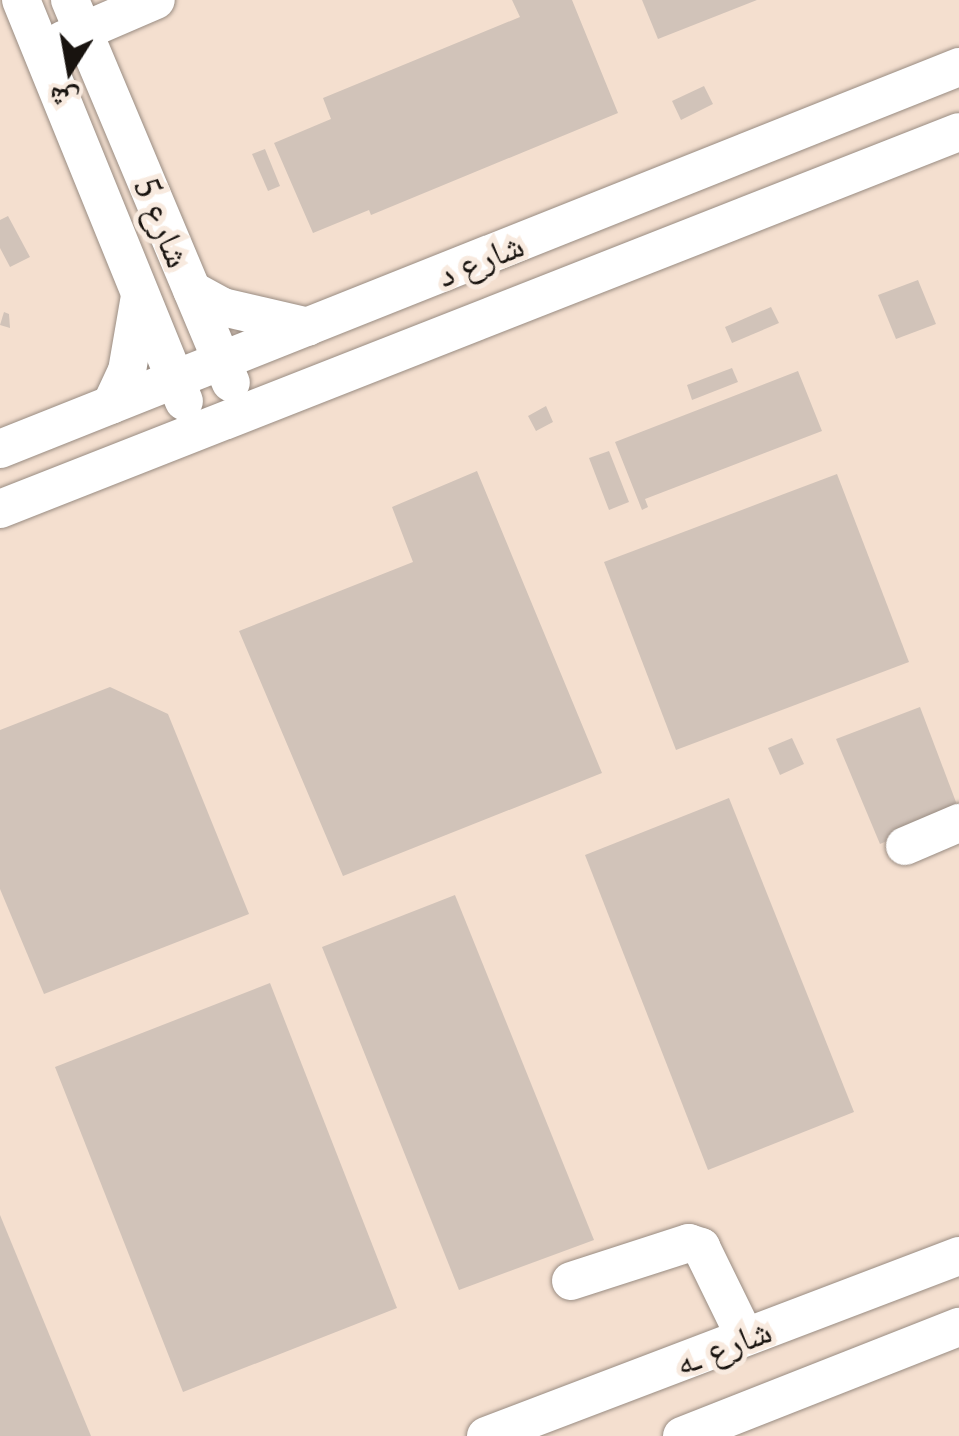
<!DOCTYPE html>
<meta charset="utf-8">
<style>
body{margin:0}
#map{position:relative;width:959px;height:1436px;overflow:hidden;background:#f8eadf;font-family:"PT Serif","Noto Naskh Arabic",serif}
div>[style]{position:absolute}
.built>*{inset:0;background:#f4dfcf}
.building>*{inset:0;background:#d1c3b9}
.roads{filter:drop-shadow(0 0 2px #998c82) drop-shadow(0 0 2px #998c82)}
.minor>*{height:38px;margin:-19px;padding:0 19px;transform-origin:19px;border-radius:19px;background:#fff}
span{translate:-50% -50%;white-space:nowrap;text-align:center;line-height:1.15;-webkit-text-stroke:10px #f8eadf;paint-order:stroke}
.street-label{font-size:35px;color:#18130f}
.north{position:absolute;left:20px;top:20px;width:100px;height:100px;-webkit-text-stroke:8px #f8eadf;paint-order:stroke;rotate:191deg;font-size:28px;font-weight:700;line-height:40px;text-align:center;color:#18130f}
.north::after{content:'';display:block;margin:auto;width:35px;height:45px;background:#18130f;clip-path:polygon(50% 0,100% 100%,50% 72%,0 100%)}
</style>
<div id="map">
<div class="built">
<i style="clip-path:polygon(0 0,959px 0,959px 1436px,0 1436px)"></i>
</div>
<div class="building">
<i style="clip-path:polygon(512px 0,572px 0,618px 113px,371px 215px,369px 210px,313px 233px,274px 143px,331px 119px,323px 98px,520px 17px)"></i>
<i style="clip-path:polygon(642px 0,757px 0,658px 39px)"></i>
<i style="clip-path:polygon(704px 86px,713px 104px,681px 120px,672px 101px)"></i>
<i style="clip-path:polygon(265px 149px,280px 186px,268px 191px,252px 154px)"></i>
<i style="clip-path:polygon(8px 216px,30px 257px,10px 267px,0 248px,0 220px)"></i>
<i style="clip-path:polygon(918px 280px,936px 324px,896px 339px,878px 295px)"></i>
<i style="clip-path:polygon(771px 307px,779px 323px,732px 343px,725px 327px)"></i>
<i style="clip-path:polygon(4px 312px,9px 314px,10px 328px,0 325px)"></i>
<i style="clip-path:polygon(732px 368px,738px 382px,692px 400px,687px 385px)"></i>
<i style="clip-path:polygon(798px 371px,822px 431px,645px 499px,648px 507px,642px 510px,615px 442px)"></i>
<i style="clip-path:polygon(546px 406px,553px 422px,536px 431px,528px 416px)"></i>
<i style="clip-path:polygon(609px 451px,629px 502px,609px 510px,589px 458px)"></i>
<i style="clip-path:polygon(477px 471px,602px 773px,343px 876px,239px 631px,413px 562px,392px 507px)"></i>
<i style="clip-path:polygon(837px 474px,909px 662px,676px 750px,604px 562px)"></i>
<i style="clip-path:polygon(110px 687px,168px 714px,249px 914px,44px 994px,0 889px,0 730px)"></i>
<i style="clip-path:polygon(920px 707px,959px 810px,880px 844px,836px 739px)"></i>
<i style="clip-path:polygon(792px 738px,804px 764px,780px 775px,768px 748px)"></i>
<i style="clip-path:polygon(729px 798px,854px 1112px,708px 1170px,585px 855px)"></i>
<i style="clip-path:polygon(455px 895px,594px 1240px,459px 1290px,322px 947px)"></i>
<i style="clip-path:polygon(270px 983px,397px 1308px,183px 1392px,55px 1067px)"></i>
<i style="clip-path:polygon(0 1215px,91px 1436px,0 1436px)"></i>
</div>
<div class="roads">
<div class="minor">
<i style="left:21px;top:0;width:433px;rotate:67.9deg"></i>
<i style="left:70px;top:0;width:415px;rotate:67.2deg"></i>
<i style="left:63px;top:40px;width:101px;rotate:-23.3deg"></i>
<i style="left:192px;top:290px;width:35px;rotate:29deg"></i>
<i style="left:223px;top:307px;width:87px;rotate:13.2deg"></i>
<i style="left:111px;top:405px;width:38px;rotate:-65deg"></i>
<i style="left:127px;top:371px;width:76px;rotate:-80.2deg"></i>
<i style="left:0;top:449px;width:1032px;rotate:-21.72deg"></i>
<i style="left:0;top:509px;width:1030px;rotate:-21.46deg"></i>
<i style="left:905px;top:846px;width:59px;rotate:-23.1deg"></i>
<i style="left:571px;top:1281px;width:124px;rotate:-17.9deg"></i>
<i style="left:689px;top:1243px;width:13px;rotate:18deg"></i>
<i style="left:701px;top:1247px;width:100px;rotate:63.9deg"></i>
<i style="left:486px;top:1436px;width:506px;rotate:-20.83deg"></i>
<i style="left:682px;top:1436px;width:298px;rotate:-21.5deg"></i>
</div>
</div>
<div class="street-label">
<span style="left:163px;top:222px;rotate:67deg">شارع 5</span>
<span style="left:480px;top:259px;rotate:-22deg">شارع د</span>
<span style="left:723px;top:1346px;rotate:-21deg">شارع ـه</span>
</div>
<div class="north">ش</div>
</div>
